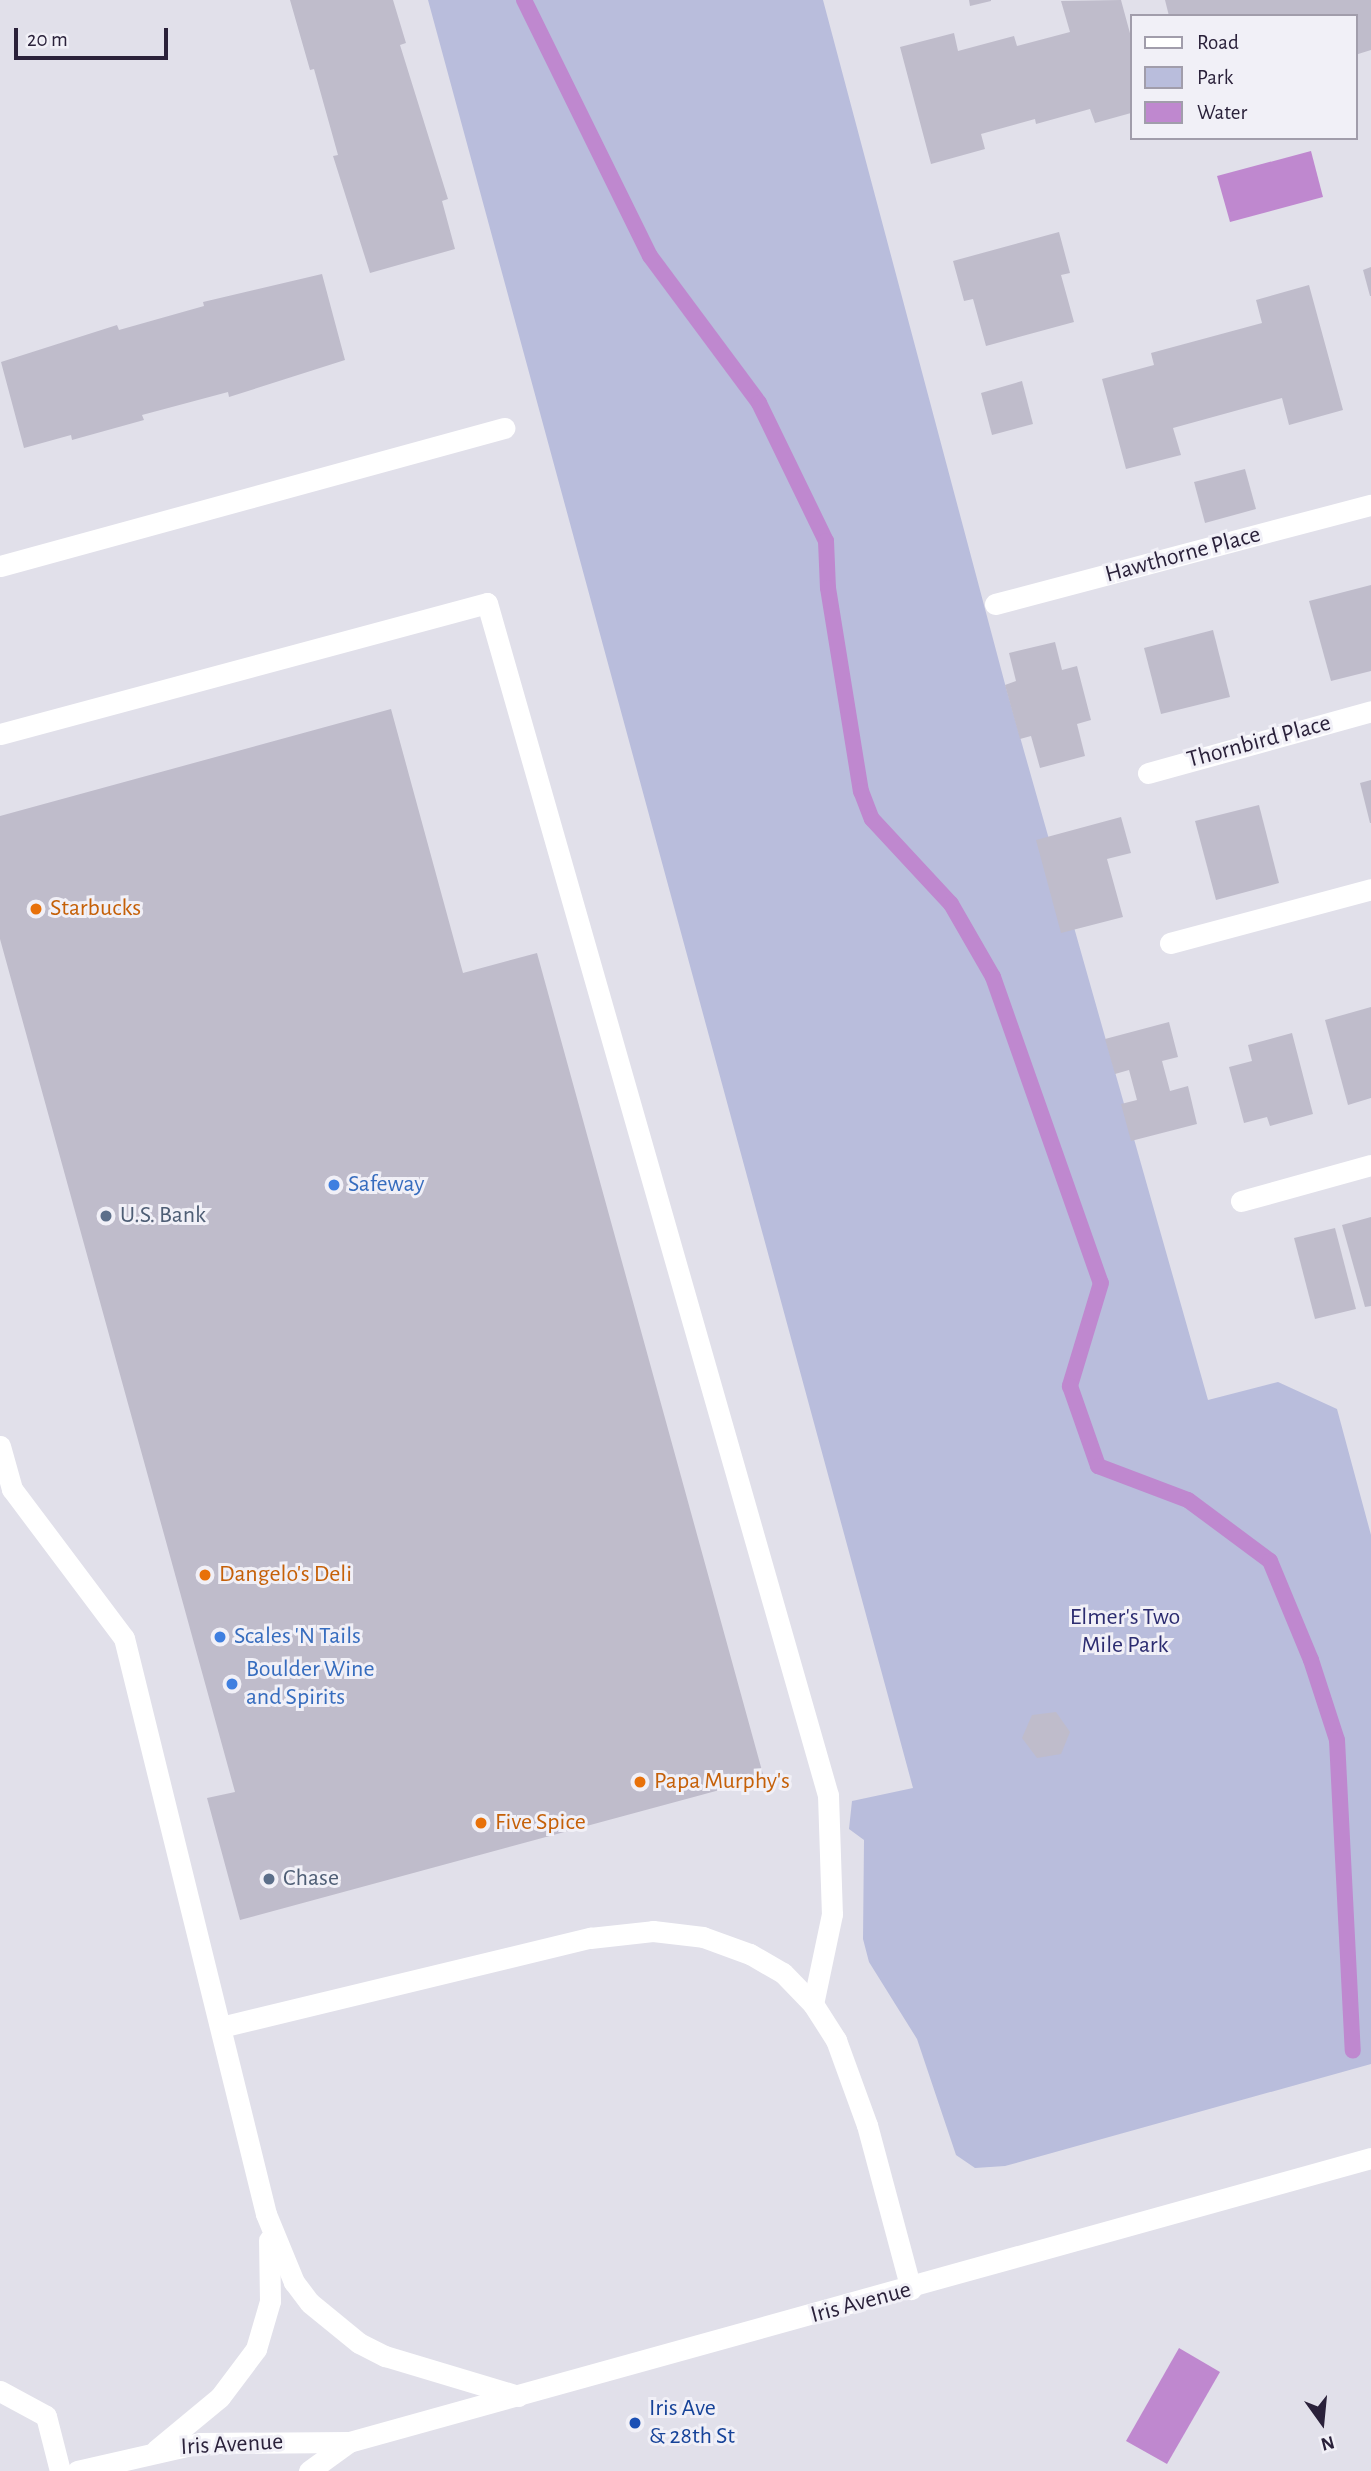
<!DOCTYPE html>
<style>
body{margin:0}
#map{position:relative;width:1371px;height:2471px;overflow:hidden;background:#e1e0ea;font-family:"Alegreya Sans",sans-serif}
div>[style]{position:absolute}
.green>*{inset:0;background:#b9bddc}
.water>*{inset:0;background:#bf88cf}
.stream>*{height:16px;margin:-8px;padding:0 8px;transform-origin:8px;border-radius:8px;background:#bf88cf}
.building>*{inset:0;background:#bfbccb}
.lane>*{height:21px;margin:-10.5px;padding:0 10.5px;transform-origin:10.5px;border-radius:10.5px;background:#fff}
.street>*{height:21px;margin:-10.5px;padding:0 10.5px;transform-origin:10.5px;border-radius:10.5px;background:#fff}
.secondary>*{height:21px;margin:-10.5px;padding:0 10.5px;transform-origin:10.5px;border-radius:10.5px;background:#fff}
.dots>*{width:19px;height:19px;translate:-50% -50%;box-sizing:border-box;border:4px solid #f1f0f7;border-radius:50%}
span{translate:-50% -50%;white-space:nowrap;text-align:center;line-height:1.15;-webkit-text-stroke:6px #f1f0f7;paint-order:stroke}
.street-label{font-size:24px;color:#2a213a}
.food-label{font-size:24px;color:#c56008}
.left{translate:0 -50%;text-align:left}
.shop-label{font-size:24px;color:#366cbe}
.service-label{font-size:24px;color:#4e5e75}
.park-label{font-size:24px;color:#2c2c70}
.transit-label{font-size:24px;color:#164399}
.legend{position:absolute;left:1130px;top:14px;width:228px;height:126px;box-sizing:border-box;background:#f1f0f7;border:2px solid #a19dab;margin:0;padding:9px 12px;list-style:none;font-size:21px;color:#2a213a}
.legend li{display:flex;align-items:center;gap:14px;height:35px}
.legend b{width:35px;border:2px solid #a19dab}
.north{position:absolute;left:1287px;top:2387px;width:70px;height:70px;-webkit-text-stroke:5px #f1f0f7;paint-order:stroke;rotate:165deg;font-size:19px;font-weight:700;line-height:28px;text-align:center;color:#2a213a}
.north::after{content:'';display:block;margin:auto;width:24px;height:32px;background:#2a213a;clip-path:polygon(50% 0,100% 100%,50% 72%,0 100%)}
.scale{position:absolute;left:14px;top:28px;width:154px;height:32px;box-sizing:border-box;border:4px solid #2a213a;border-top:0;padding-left:9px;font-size:21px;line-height:24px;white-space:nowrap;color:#2a213a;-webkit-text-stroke:5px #f1f0f7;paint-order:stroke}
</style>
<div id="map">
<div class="green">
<i style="clip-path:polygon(428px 0,823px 0,1005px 684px,1208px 1400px,1278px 1382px,1337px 1409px,1371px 1535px,1371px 2064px,1005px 2166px,975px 2168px,956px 2155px,917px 2039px,869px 1962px,863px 1939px,864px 1840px,849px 1829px,852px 1801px,913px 1788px)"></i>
</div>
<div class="water">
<i style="clip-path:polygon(1311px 151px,1323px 197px,1230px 222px,1217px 176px)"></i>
<i style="clip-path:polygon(1179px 2348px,1220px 2372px,1167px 2464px,1126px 2441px)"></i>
</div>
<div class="stream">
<i style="left:524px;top:0;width:285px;rotate:63.8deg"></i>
<i style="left:650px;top:256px;width:183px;rotate:53.4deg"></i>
<i style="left:759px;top:403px;width:153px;rotate:64.1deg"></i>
<i style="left:826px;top:541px;width:47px;rotate:87.6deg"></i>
<i style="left:828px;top:588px;width:206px;rotate:80.8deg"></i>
<i style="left:861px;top:791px;width:30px;rotate:69deg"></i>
<i style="left:872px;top:819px;width:116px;rotate:47.1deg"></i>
<i style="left:951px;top:904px;width:84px;rotate:60.1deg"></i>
<i style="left:993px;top:977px;width:324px;rotate:70.6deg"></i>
<i style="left:1101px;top:1283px;width:108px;rotate:106.8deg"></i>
<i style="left:1070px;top:1386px;width:85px;rotate:70.7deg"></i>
<i style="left:1098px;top:1466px;width:96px;rotate:20.7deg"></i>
<i style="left:1188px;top:1500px;width:102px;rotate:36.6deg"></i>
<i style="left:1270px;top:1561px;width:107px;rotate:67.5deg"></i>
<i style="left:1311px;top:1660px;width:84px;rotate:72deg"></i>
<i style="left:1337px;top:1740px;width:311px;rotate:87.1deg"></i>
</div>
<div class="building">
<i style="clip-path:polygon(290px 0,393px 0,406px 43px,400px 45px,448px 199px,442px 201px,455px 249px,370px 273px,333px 156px,338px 155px,314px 69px,310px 70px)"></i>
<i style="clip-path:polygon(969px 0,991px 0,991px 1px,970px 6px)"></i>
<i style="clip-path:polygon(1121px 0,1131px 37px,1131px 113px,1095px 123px,1090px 109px,1036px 124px,1035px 119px,981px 134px,985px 149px,931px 164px,900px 47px,954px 33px,958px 51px,1014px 36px,1017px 46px,1070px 32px,1061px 1px)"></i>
<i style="clip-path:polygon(1165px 0,1371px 0,1371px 50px,1355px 55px,1355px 16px,1169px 16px)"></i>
<i style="clip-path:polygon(1059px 232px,1070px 273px,1061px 275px,1074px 322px,986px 346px,973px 299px,964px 301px,953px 261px)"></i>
<i style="clip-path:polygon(1371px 267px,1371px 296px,1370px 296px,1363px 270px)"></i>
<i style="clip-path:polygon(322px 274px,345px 360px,229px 397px,228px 392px,142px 415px,144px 420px,72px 440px,71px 435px,24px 448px,1px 362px,117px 325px,119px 330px,204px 306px,203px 302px)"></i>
<i style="clip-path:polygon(1309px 285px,1343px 410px,1289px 425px,1282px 398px,1173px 428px,1181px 455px,1126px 469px,1102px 379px,1154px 365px,1151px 353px,1262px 323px,1256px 300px)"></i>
<i style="clip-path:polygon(1022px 381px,1033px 424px,992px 435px,981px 393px)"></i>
<i style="clip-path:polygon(1245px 469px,1256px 509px,1205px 523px,1194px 482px)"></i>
<i style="clip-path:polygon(1371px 585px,1371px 671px,1331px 681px,1309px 601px)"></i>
<i style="clip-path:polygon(1213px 630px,1230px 697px,1161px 714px,1144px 648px)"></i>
<i style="clip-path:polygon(1055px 642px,1062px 670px,1077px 666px,1091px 720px,1077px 724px,1085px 756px,1040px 768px,1031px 736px,1020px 739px,1005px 685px,1016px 681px,1009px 653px)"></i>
<i style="clip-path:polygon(391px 709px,463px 973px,537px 953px,764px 1778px,240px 1920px,207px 1798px,235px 1792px,0 939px,0 816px)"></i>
<i style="clip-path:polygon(1371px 780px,1371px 823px,1370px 823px,1360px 783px)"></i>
<i style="clip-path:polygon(1259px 805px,1279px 883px,1216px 900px,1195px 821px)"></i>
<i style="clip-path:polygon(1121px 817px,1131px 853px,1107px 859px,1123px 917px,1061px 933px,1036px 840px)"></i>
<i style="clip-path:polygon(1371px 1007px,1371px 1098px,1348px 1105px,1325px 1020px)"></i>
<i style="clip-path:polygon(1169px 1022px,1178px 1057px,1162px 1061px,1170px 1091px,1188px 1086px,1197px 1124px,1131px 1141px,1121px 1104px,1137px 1100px,1129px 1070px,1115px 1074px,1105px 1039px)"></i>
<i style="clip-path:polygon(1292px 1033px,1313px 1114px,1270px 1126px,1267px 1117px,1244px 1123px,1229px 1067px,1252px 1061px,1248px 1045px)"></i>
<i style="clip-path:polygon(1371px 1217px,1371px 1306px,1365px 1307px,1342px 1225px)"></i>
<i style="clip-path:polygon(1335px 1228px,1356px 1309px,1315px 1319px,1294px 1238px)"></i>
<i style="clip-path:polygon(1056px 1712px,1070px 1732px,1061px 1754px,1037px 1758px,1022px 1738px,1032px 1715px)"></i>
</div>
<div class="lane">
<i style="left:0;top:566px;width:523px;rotate:-15.31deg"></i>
<i style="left:0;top:734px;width:504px;rotate:-15.06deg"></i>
<i style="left:487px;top:603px;width:1240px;rotate:74.04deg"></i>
<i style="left:828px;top:1795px;width:119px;rotate:88.1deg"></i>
<i style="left:832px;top:1914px;width:92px;rotate:101.9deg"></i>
<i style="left:0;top:1446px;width:45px;rotate:74.4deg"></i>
<i style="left:12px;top:1489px;width:186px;rotate:53.1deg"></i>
<i style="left:124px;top:1638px;width:593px;rotate:76.15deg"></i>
<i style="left:266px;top:2214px;width:74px;rotate:67.6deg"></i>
<i style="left:294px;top:2282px;width:26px;rotate:53deg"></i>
<i style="left:310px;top:2303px;width:63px;rotate:39.2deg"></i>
<i style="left:359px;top:2343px;width:29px;rotate:27deg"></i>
<i style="left:385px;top:2356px;width:139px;rotate:16.7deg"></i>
<i style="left:221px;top:2027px;width:380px;rotate:-13.6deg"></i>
<i style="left:590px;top:1938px;width:63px;rotate:-6.3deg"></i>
<i style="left:653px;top:1931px;width:50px;rotate:6.8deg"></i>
<i style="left:703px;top:1937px;width:50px;rotate:19.9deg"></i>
<i style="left:750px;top:1954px;width:38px;rotate:30deg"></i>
<i style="left:783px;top:1973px;width:43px;rotate:45.9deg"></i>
<i style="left:813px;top:2004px;width:43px;rotate:57.4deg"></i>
<i style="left:836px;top:2040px;width:90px;rotate:70deg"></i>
<i style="left:867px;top:2125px;width:170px;rotate:75deg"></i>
<i style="left:0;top:2391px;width:52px;rotate:28.5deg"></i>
<i style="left:46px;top:2416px;width:57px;rotate:75.7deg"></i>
<i style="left:156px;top:2450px;width:83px;rotate:-39.6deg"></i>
<i style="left:220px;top:2397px;width:60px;rotate:-53.1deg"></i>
<i style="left:256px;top:2349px;width:50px;rotate:-73.7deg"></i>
<i style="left:270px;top:2301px;width:61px;rotate:-90.9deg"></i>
</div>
<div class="street">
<i style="left:995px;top:604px;width:389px;rotate:-14.8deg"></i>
<i style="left:1148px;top:773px;width:231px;rotate:-15.5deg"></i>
<i style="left:1170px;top:943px;width:208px;rotate:-15deg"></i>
<i style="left:1241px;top:1201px;width:135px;rotate:-15.5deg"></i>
</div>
<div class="secondary">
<i style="left:77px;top:2471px;width:126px;rotate:-12.8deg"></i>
<i style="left:200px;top:2443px;width:149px;rotate:-0.4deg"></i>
<i style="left:349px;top:2442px;width:1061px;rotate:-15.53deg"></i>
<i style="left:309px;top:2471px;width:49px;rotate:-35.9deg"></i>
</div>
<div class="dots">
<i style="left:36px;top:909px;background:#e8710a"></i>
<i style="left:334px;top:1185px;background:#3f7fe0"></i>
<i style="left:106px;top:1216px;background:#5c6f8a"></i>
<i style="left:205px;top:1575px;background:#e8710a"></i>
<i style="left:220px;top:1637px;background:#3f7fe0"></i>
<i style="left:232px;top:1684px;background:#3f7fe0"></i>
<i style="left:640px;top:1782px;background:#e8710a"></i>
<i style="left:481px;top:1823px;background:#e8710a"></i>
<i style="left:269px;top:1879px;background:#5c6f8a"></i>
<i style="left:635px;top:2423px;background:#1a4fb4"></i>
</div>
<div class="street-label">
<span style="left:1183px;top:555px;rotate:-15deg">Hawthorne Place</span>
<span style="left:1259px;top:742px;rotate:-15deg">Thornbird Place</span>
<span style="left:861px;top:2303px;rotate:-15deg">Iris Avenue</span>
<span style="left:232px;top:2445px;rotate:-3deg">Iris Avenue</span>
</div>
<div class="food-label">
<span class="left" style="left:50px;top:909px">Starbucks</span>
<span class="left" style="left:219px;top:1575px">Dangelo's Deli</span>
<span class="left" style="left:654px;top:1782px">Papa Murphy's</span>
<span class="left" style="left:495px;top:1823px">Five Spice</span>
</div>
<div class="shop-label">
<span class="left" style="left:348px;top:1185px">Safeway</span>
<span class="left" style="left:234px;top:1637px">Scales 'N Tails</span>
<span class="left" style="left:246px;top:1684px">Boulder Wine<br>and Spirits</span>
</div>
<div class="service-label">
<span class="left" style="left:120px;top:1216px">U.S. Bank</span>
<span class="left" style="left:283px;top:1879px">Chase</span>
</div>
<div class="park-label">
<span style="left:1125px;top:1632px">Elmer's Two<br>Mile Park</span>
</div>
<div class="transit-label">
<span class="left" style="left:649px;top:2423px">Iris Ave<br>&amp; 28th St</span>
</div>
<ul class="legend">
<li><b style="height:9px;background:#fff"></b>Road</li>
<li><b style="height:19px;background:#b9bddc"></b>Park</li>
<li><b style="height:19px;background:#bf88cf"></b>Water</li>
</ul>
<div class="north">N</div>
<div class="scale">20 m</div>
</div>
